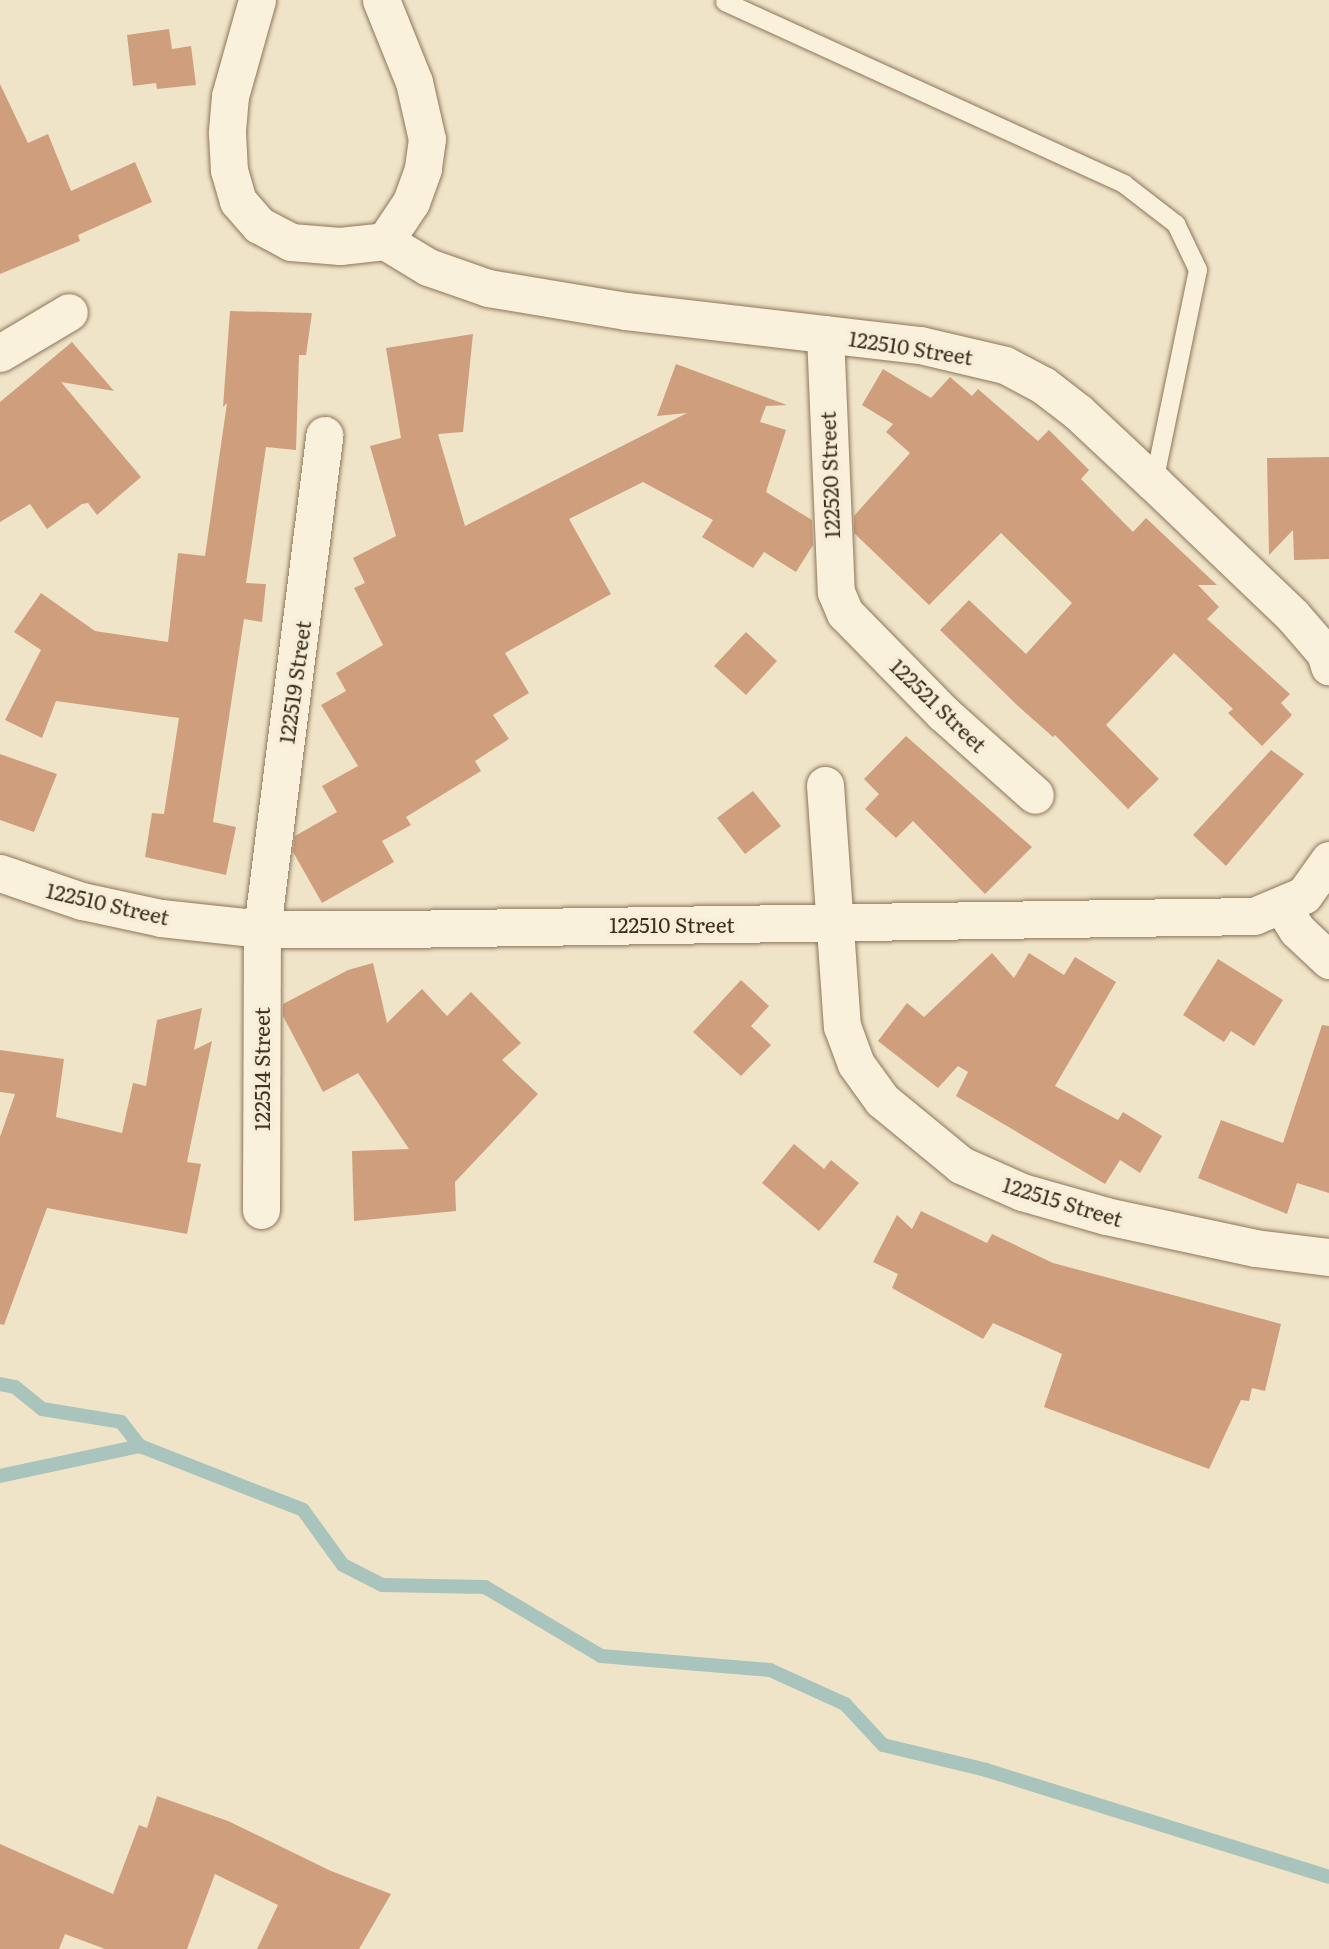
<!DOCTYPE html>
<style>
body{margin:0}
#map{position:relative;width:1329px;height:1949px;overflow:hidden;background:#f0e4c8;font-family:Literata,serif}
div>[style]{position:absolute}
.stream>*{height:14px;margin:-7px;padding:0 7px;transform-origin:7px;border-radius:7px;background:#a9c4bc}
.building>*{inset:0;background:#cf9f7d}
.roads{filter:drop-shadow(0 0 2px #8d765c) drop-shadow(0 0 2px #8d765c)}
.lane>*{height:18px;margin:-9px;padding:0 9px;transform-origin:9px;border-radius:9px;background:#faf1dc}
.street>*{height:37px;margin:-18.5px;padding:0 18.5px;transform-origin:18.5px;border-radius:18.5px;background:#faf1dc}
span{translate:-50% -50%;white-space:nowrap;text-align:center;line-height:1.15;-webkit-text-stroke:7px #f7eed8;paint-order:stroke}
.street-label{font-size:21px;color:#3d2e20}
</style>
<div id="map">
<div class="stream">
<i style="left:0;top:1384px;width:15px;rotate:11deg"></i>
<i style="left:15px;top:1387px;width:35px;rotate:39deg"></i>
<i style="left:42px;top:1409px;width:80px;rotate:9.3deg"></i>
<i style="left:121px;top:1422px;width:31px;rotate:52deg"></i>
<i style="left:0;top:1476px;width:143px;rotate:-12.1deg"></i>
<i style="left:140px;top:1446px;width:175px;rotate:21.4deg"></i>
<i style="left:303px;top:1510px;width:68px;rotate:54deg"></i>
<i style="left:343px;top:1565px;width:44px;rotate:27.1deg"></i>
<i style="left:382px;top:1585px;width:103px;rotate:1.1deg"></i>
<i style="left:485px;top:1587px;width:135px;rotate:30.7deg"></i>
<i style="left:601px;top:1656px;width:170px;rotate:4.7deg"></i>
<i style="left:770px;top:1670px;width:82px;rotate:24.4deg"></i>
<i style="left:845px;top:1704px;width:56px;rotate:47.2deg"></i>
<i style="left:883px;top:1745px;width:106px;rotate:13.6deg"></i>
<i style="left:986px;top:1770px;width:359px;rotate:17.3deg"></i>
</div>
<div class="building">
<i style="clip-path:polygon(169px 29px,172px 49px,191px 46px,196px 85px,157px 89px,156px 83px,133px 86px,127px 35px)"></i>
<i style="clip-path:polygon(0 84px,28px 143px,48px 134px,71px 191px,135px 162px,152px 202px,78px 235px,80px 241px,0 274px)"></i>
<i style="clip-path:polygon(230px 311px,312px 313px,306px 355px,299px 355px,296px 450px,266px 447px,246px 583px,266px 584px,262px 622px,244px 619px,213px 822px,236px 827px,226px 875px,145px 857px,152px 813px,164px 814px,179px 718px,56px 701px,42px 738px,5px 720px,41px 650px,14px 632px,41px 593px,95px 631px,168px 642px,178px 553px,205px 556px,227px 403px,223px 407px)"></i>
<i style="clip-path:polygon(473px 334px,463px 432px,438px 434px,465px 526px,687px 413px,657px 416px,676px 364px,787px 405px,766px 406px,760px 422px,786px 430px,766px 492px,812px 520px,813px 545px,796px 572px,764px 552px,753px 568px,702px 537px,713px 520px,643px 482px,569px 519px,611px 594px,505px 653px,529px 693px,493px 715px,509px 739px,475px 761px,481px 771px,406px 817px,411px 825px,382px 841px,394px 862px,322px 903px,293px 852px,295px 836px,337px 812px,322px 786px,358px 766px,321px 705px,346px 691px,336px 673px,383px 645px,354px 588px,365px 583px,353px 558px,396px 536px,370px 446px,401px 438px,386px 348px)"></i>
<i style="clip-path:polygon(72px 342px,114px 391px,61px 382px,141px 477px,97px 515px,88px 503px,82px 504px,47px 529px,30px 504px,0 522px,0 402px)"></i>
<i style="clip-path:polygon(883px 369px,931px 398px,950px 377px,972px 396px,978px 389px,1038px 441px,1049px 430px,1089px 470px,1081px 479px,1133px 532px,1146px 518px,1217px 585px,1198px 585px,1219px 607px,1207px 619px,1290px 694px,1281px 703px,1292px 715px,1262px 746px,1228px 713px,1233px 709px,1174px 653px,1106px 725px,1159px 779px,1128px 809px,1055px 735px,1053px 737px,1018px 706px,940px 630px,969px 600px,1026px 654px,1072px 603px,1001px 533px,929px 605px,854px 533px,854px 516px,910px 453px,886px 432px,893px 424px,862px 405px)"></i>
<i style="clip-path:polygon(1329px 457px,1329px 559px,1294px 560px,1293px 530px,1269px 555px,1267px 458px)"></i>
<i style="clip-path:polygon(746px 632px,777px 661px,746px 695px,714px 666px)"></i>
<i style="clip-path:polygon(906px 736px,1032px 847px,985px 894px,913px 821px,896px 838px,865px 809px,879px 794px,864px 779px)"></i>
<i style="clip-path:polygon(1271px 750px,1304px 774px,1226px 866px,1193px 835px)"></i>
<i style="clip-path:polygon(0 754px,57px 774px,34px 832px,0 820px)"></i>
<i style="clip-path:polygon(753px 791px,781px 826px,745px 854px,717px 818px)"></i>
<i style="clip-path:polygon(992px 953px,1014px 978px,1029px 953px,1064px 975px,1075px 957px,1116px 982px,1055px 1086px,1118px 1120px,1123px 1112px,1162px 1136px,1140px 1173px,1120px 1160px,1105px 1184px,956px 1096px,968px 1072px,958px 1066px,938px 1088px,878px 1041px,907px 1003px,924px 1017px)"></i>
<i style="clip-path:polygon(1218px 959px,1283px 1000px,1254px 1046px,1231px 1031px,1224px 1042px,1183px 1015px)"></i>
<i style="clip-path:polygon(373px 963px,387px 1023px,422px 989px,447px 1016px,471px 992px,521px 1043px,502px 1060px,538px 1094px,455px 1182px,456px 1211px,354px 1221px,352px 1151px,409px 1149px,358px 1073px,323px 1092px,283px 1016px,283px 1004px,348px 970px)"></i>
<i style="clip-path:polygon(741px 980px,769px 1006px,751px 1026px,771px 1045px,741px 1076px,693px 1032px)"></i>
<i style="clip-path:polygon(202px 1008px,194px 1050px,212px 1041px,187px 1162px,201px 1164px,187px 1234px,47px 1208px,4px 1325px,0 1324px,0 1137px,15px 1094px,0 1092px,0 1050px,64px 1059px,56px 1117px,122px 1133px,133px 1083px,146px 1086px,157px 1020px)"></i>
<i style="clip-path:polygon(1322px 1025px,1329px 1026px,1329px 1193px,1297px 1183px,1287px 1214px,1198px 1178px,1221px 1120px,1283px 1143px)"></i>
<i style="clip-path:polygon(794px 1144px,824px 1169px,831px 1160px,859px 1183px,819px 1231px,762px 1183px)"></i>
<i style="clip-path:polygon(921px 1211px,987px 1243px,992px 1234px,1053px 1263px,1281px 1324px,1265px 1391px,1252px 1388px,1249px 1401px,1241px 1400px,1209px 1469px,1044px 1407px,1062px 1354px,993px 1323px,983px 1339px,892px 1288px,898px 1274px,873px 1262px,897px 1215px,912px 1229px)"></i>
<i style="clip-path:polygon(157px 1796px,228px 1821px,331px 1871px,391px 1894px,359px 1949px,257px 1949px,278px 1905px,215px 1874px,187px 1949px,105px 1949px,65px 1934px,59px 1949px,0 1949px,0 1844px,113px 1894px,139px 1825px,147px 1828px)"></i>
</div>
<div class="roads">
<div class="lane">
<i style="left:725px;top:2px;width:439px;rotate:24.5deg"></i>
<i style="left:1124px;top:184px;width:66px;rotate:37.6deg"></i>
<i style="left:1176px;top:224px;width:51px;rotate:64.4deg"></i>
<i style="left:1198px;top:270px;width:217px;rotate:101.7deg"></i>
</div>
<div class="street">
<i style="left:257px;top:0;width:100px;rotate:105.7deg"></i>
<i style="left:230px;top:96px;width:37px;rotate:95deg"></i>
<i style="left:227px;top:133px;width:37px;rotate:87deg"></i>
<i style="left:229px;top:170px;width:32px;rotate:74deg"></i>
<i style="left:238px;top:201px;width:32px;rotate:49deg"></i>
<i style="left:259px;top:225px;width:36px;rotate:28deg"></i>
<i style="left:291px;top:242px;width:49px;rotate:4.7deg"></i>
<i style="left:340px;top:246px;width:45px;rotate:-6.3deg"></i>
<i style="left:385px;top:241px;width:50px;rotate:31.2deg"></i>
<i style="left:428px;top:267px;width:64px;rotate:19.3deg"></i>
<i style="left:488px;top:288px;width:140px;rotate:9.5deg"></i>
<i style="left:626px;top:311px;width:296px;rotate:6.6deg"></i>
<i style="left:920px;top:345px;width:87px;rotate:13.2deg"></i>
<i style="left:1005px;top:365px;width:43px;rotate:27.8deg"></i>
<i style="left:1043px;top:385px;width:44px;rotate:37.6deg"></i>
<i style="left:1078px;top:412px;width:104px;rotate:43.1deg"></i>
<i style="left:1154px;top:483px;width:192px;rotate:43.7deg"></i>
<i style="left:1293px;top:616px;width:49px;rotate:49.1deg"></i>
<i style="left:1325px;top:653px;width:14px;rotate:73deg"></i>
<i style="left:381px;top:0;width:88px;rotate:68.1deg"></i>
<i style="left:414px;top:82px;width:58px;rotate:77.2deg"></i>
<i style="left:427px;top:139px;width:30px;rotate:98deg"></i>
<i style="left:423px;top:169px;width:35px;rotate:110deg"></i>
<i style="left:411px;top:202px;width:47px;rotate:123.7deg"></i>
<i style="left:825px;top:334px;width:258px;rotate:87.6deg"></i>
<i style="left:836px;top:592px;width:23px;rotate:67deg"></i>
<i style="left:845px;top:613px;width:140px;rotate:45.6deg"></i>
<i style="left:943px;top:713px;width:123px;rotate:41.7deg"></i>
<i style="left:0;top:353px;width:80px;rotate:-30.7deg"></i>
<i style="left:825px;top:785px;width:242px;rotate:86deg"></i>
<i style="left:842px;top:1026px;width:40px;rotate:69.8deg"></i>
<i style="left:856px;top:1064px;width:44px;rotate:54.2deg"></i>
<i style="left:882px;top:1100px;width:102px;rotate:39.4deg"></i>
<i style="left:961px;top:1165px;width:67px;rotate:23.9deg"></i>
<i style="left:1022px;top:1192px;width:87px;rotate:15.9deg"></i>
<i style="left:1106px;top:1216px;width:152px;rotate:12.1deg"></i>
<i style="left:1255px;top:1248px;width:75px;rotate:6.9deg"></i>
<i style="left:0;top:873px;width:87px;rotate:18.9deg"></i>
<i style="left:82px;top:901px;width:81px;rotate:12.1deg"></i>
<i style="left:161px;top:918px;width:102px;rotate:6.2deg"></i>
<i style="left:262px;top:929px;width:136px"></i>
<i style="left:398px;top:929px;width:856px;rotate:-0.87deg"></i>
<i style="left:1254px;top:916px;width:54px;rotate:-22.8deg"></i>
<i style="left:1304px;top:895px;width:43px;rotate:-54.5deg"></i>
<i style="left:1282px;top:906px;width:28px;rotate:58deg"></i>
<i style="left:1297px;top:930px;width:44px;rotate:43.2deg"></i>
<i style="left:261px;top:1210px;width:281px;rotate:-89.8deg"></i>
<i style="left:262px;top:929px;width:498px;rotate:-82.8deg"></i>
</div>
</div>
<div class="street-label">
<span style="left:911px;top:347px;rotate:9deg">122510 Street</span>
<span style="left:829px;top:475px;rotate:-92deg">122520 Street</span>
<span style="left:294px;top:682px;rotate:-82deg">122519 Street</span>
<span style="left:939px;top:705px;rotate:44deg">122521 Street</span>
<span style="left:108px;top:903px;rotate:13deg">122510 Street</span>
<span style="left:672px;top:924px">122510 Street</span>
<span style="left:261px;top:1069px;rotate:-90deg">122514 Street</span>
<span style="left:1063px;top:1201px;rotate:17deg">122515 Street</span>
</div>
</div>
